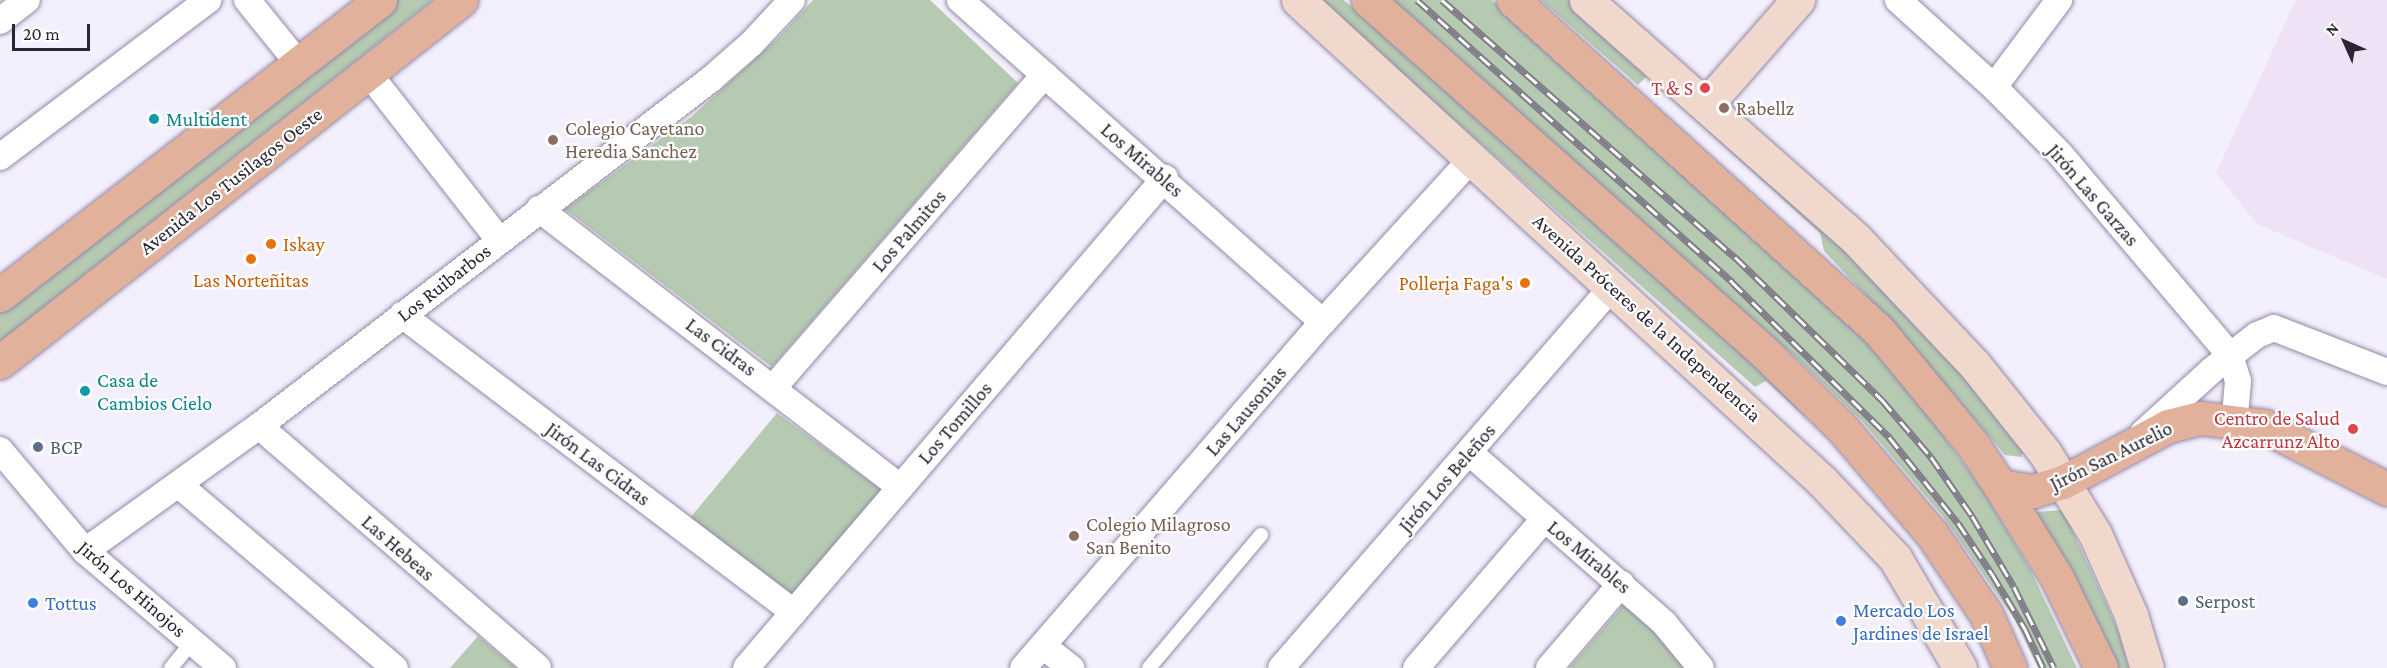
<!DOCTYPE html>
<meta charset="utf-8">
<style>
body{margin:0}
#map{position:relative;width:2387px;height:668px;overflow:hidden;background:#f3effc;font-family:"Crimson Pro",serif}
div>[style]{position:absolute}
.industrial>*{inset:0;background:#efe2f6}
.green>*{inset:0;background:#b6cab2}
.roads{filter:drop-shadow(0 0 2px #9389a6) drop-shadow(0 0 2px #9389a6)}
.lane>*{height:14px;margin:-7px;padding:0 7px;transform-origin:7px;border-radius:7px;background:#fff}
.street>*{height:26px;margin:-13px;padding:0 13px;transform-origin:13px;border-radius:13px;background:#fff}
.secondary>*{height:33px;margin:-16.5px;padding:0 16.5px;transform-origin:16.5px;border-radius:16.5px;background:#f0d8cd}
.primary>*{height:33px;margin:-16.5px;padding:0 16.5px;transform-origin:16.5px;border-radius:16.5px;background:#e2b19b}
.rail>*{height:7px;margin-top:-3.5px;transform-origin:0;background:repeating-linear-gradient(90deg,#fff 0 14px,#807c88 0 28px);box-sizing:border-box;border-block:2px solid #807c88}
.dots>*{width:16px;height:16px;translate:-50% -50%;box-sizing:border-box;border:3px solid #fff;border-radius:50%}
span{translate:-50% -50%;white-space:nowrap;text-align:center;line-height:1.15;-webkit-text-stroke:4.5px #fff;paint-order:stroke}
.health-label{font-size:20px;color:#be3a42}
.right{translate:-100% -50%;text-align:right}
.education-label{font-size:20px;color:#785e54}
.left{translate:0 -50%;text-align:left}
.culture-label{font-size:20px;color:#0d838f}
.street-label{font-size:20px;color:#292531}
.food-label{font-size:20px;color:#c56008}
.service-label{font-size:20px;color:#4e5e75}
.shop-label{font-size:20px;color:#366cbe}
.north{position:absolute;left:2315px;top:12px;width:60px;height:60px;-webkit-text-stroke:4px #fff;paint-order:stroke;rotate:315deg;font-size:16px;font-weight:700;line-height:24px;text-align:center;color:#292531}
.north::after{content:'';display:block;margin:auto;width:21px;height:27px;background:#292531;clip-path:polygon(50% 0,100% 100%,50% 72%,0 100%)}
.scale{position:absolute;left:12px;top:24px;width:78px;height:27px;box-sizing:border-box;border:3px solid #292531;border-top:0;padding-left:8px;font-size:18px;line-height:21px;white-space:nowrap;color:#292531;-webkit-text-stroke:4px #fff;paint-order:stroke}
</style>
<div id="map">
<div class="industrial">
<i style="clip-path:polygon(2296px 0,2387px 0,2387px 279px,2257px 224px,2216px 173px)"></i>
</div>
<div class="green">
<i style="clip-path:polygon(391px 0,433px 0,0 342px,0 309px)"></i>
<i style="clip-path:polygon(813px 0,930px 0,1018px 83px,772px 367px,565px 209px,691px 117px,779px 37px)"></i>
<i style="clip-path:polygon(1319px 0,1344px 0,1773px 377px,1806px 418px,1766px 381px,1755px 387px)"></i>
<i style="clip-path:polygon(1388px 0,1492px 0,1832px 305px,1911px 391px,1982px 489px,2030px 569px,2077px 668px,2038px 668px,2013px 617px,1942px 515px,1862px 421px,1801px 362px)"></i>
<i style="clip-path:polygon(1541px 0,1569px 0,1822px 222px,1921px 320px,2024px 451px,2021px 457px,2005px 455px,1893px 324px,1824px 251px,1820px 233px,1647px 76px,1638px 85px)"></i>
<i style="clip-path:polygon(777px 413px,883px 491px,793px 598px,690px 518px)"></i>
<i style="clip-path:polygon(2063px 510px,2118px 630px,2129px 668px,2117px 668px,2035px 512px)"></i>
<i style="clip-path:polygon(1627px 601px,1689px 668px,1569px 668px)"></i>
<i style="clip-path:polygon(478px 636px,516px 668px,450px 668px)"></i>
</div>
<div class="roads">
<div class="lane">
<i style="left:171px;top:668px;width:33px;rotate:-51deg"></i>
<i style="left:1149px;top:668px;width:174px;rotate:-49.9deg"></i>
</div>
<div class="street">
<i style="left:247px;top:0;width:81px;rotate:51deg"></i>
<i style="left:960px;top:0;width:485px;rotate:41.6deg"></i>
<i style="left:1898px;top:0;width:130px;rotate:42.2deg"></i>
<i style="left:1994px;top:87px;width:94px;rotate:45.4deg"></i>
<i style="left:2060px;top:154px;width:263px;rotate:49.8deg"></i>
<i style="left:2230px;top:355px;width:27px;rotate:73deg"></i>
<i style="left:2238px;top:381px;width:38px;rotate:95deg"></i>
<i style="left:0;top:21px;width:34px;rotate:-38deg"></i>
<i style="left:369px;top:74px;width:211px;rotate:51.9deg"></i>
<i style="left:1994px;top:87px;width:109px;rotate:-53.2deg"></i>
<i style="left:0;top:157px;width:261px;rotate:-37deg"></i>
<i style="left:539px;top:209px;width:456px;rotate:37.6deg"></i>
<i style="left:402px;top:315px;width:492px;rotate:37.2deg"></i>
<i style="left:774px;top:387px;width:413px;rotate:-49.1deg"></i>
<i style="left:259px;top:426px;width:369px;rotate:40.9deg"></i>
<i style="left:2143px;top:433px;width:93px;rotate:-42.4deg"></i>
<i style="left:2212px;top:370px;width:57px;rotate:-37.9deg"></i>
<i style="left:2257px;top:335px;width:18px;rotate:-22deg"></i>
<i style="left:2274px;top:328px;width:121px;rotate:21.3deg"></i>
<i style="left:0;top:450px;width:132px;rotate:49.9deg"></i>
<i style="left:85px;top:551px;width:181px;rotate:40.3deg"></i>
<i style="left:1470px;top:453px;width:258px;rotate:41.2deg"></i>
<i style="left:1664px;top:623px;width:58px;rotate:50.6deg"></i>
<i style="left:179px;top:485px;width:283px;rotate:40.3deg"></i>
<i style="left:85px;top:551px;width:214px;rotate:-35.7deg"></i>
<i style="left:259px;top:426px;width:570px;rotate:-37.51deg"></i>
<i style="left:711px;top:79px;width:53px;rotate:-41.2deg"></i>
<i style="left:751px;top:44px;width:60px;rotate:-47deg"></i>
<i style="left:1043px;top:646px;width:36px;rotate:38deg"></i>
<i style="left:746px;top:668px;width:645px;rotate:-49.47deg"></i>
<i style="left:1023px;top:668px;width:458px;rotate:-49.1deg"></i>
<i style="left:1323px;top:322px;width:222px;rotate:-47.7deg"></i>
<i style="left:1281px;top:668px;width:505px;rotate:-49.02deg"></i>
<i style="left:1416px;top:668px;width:196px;rotate:-49.3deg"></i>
<i style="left:1549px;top:668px;width:111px;rotate:-49.4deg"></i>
</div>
<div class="secondary">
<i style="left:1298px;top:0;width:711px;rotate:42.55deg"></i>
<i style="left:1822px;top:481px;width:106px;rotate:46.5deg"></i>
<i style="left:1895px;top:558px;width:128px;rotate:59.4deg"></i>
<i style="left:1586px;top:0;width:362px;rotate:41.5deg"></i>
<i style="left:1857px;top:240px;width:170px;rotate:46.7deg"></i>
<i style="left:1974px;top:364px;width:114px;rotate:51.4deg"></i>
<i style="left:2045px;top:453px;width:95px;rotate:58.3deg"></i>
<i style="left:2095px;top:534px;width:89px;rotate:66deg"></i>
<i style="left:2131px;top:615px;width:55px;rotate:73.2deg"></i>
<i style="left:1706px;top:105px;width:140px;rotate:-48.8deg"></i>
</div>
<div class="primary">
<i style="left:1368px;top:0;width:530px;rotate:41.63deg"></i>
<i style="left:1764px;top:352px;width:109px;rotate:44.3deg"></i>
<i style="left:1842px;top:428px;width:139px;rotate:49.7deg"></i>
<i style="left:1932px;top:534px;width:97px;rotate:56deg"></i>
<i style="left:1986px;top:614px;width:59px;rotate:66deg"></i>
<i style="left:1513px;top:0;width:495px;rotate:42.1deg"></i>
<i style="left:1880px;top:332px;width:146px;rotate:50.5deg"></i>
<i style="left:1973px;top:445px;width:49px;rotate:56.6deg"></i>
<i style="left:2000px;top:486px;width:108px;rotate:58.2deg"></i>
<i style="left:2057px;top:578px;width:100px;rotate:63.9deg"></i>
<i style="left:0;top:295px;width:481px;rotate:-37.8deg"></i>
<i style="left:0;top:362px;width:586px;rotate:-38.14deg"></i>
<i style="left:2000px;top:486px;width:33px;rotate:9deg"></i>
<i style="left:2033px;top:491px;width:31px;rotate:-17deg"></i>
<i style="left:2063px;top:482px;width:119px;rotate:-28.1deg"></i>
<i style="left:2168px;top:426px;width:34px;rotate:-14deg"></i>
<i style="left:2201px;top:418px;width:64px;rotate:7.2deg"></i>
<i style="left:2264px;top:426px;width:138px;rotate:27.1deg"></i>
</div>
</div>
<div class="rail">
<i style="left:1417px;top:0;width:423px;rotate:41.8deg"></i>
<i style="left:1732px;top:282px;width:221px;rotate:44.6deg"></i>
<i style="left:1889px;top:437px;width:110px;rotate:51.3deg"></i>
<i style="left:1958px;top:523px;width:61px;rotate:56.3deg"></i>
<i style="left:1992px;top:574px;width:64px;rotate:59deg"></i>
<i style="left:2025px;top:629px;width:43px;rotate:65.2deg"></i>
<i style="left:1442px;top:0;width:390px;rotate:41.3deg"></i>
<i style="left:1735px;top:257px;width:205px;rotate:44.2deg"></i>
<i style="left:1882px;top:400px;width:75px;rotate:49.3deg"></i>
<i style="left:1931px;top:457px;width:72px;rotate:55.2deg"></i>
<i style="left:1972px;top:516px;width:82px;rotate:59.4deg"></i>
<i style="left:2014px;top:587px;width:90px;rotate:63.7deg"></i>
</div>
<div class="dots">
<i style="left:1705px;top:88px;background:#e0444e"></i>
<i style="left:1724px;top:108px;background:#8d6e63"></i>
<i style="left:154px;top:119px;background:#0f9aa8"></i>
<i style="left:553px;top:140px;background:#8d6e63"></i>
<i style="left:271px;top:244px;background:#e8710a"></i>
<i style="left:251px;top:259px;background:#e8710a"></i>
<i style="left:1525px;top:283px;background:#e8710a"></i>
<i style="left:85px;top:391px;background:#0f9aa8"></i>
<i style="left:2353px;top:429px;background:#e0444e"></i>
<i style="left:38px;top:447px;background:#5c6f8a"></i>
<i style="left:1074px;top:536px;background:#8d6e63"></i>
<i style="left:2183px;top:601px;background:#5c6f8a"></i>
<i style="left:33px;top:603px;background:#3f7fe0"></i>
<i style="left:1841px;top:621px;background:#3f7fe0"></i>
</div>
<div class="health-label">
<span class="right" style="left:1693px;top:88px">T &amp; S</span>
<span class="right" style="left:2340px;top:430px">Centro de Salud<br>Azcarrunz Alto</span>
</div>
<div class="education-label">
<span class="left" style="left:1736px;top:108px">Rabellz</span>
<span class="left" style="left:565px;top:140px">Colegio Cayetano<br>Heredia Sanchez</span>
<span class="left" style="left:1086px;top:536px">Colegio Milagroso<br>San Benito</span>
</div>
<div class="culture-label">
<span class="left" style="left:166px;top:119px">Multident</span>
<span class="left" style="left:97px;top:392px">Casa de<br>Cambios Cielo</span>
</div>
<div class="street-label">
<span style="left:1142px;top:160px;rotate:41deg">Los Mirables</span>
<span style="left:231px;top:181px;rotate:-38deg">Avenida Los Tusilagos Oeste</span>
<span style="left:2093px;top:195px;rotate:49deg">Jirón Las Garzas</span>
<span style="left:909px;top:231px;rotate:-49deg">Los Palmitos</span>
<span style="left:444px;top:283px;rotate:-38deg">Los Ruibarbos</span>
<span style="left:1647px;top:318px;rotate:42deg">Avenida Próceres de la Independencia</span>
<span style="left:721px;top:347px;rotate:37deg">Las Cidras</span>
<span style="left:1246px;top:411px;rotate:-49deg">Las Lausonias</span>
<span style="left:955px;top:423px;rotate:-49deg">Los Tomillos</span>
<span style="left:2111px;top:456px;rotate:-26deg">Jirón San Aurelio</span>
<span style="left:598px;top:464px;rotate:37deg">Jirón Las Cidras</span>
<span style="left:1447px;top:478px;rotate:-49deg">Jirón Los Beleños</span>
<span style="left:398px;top:548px;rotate:41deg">Las Hebeas</span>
<span style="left:1589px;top:557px;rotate:40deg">Los Mirables</span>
<span style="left:132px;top:589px;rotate:41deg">Jirón Los Hinojos</span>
</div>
<div class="food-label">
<span class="left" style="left:283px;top:244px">Iskay</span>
<span style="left:251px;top:280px">Las Norteñitas</span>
<span class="right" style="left:1513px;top:283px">Pollerįa Faga's</span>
</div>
<div class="service-label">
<span class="left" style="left:50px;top:447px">BCP</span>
<span class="left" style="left:2195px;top:601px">Serpost</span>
</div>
<div class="shop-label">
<span class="left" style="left:45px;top:603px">Tottus</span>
<span class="left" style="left:1853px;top:622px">Mercado Los<br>Jardines de Israel</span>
</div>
<div class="north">N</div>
<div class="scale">20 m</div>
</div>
